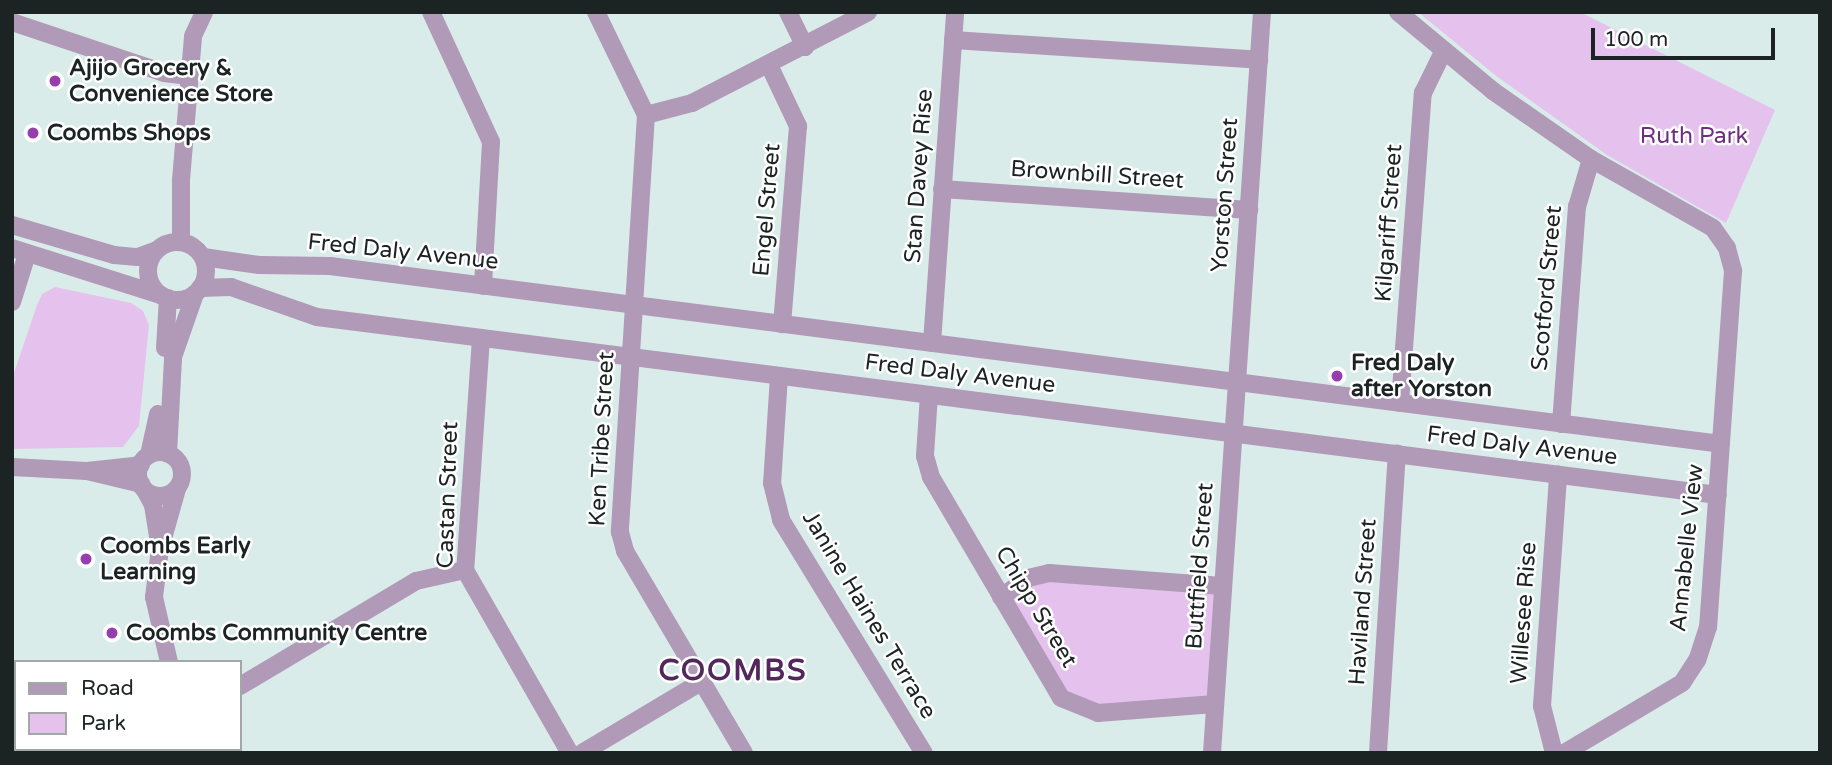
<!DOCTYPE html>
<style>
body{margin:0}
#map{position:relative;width:1832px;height:765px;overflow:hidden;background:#daecea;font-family:"Varela Round",sans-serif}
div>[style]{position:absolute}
.green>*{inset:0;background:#e4c2ed}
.minor>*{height:18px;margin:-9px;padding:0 9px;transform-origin:9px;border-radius:9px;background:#b19ab7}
.minor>.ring{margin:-9px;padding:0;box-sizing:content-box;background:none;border:18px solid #b19ab7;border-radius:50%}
.dots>*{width:19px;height:19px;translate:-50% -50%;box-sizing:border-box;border:4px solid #fff;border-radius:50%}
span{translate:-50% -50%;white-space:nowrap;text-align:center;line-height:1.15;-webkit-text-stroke:5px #fff;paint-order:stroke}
.poi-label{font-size:23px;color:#1c2323;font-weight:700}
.left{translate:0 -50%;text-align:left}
.park-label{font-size:23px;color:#6f2f7f}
.street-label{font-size:23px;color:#1c2323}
.district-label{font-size:30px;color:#51275c;font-weight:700;letter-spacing:2px}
.frame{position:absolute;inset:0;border:14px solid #1c2323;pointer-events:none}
.legend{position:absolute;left:14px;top:660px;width:228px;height:91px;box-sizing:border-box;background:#fff;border:2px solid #a4a7a7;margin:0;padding:9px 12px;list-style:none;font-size:21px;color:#1c2323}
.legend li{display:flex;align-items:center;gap:14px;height:35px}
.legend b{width:35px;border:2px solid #a4a7a7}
.scale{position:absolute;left:1591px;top:28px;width:184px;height:32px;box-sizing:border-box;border:4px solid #1c2323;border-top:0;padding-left:9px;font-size:21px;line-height:24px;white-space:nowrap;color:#1c2323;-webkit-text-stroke:5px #fff;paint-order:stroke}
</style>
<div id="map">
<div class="green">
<i style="clip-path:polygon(1418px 12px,1580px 12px,1775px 110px,1726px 223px,1607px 155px,1495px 75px)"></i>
<i style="clip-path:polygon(55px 287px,131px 303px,143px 311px,149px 325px,139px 426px,123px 447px,12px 449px,12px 379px,37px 305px,42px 294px)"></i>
<i style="clip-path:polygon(1028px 578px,1223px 586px,1215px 704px,1098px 713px,1061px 698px,1001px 597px)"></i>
</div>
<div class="minor">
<i style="left:431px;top:12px;width:143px;rotate:65.2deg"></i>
<i style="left:491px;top:142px;width:144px;rotate:93.2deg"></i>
<i style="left:596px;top:12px;width:114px;rotate:64.1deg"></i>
<i style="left:646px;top:115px;width:418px;rotate:93.6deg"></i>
<i style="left:620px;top:532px;width:20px;rotate:75deg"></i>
<i style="left:625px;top:551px;width:234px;rotate:59.5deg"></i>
<i style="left:788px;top:12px;width:39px;rotate:64deg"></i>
<i style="left:1398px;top:12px;width:124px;rotate:39.7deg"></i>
<i style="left:1493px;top:91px;width:119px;rotate:34.8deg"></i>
<i style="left:1591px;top:159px;width:140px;rotate:29.5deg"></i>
<i style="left:1713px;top:228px;width:24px;rotate:55deg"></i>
<i style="left:1727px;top:248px;width:24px;rotate:75deg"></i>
<i style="left:1733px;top:271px;width:357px;rotate:94deg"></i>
<i style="left:1708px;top:627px;width:35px;rotate:108deg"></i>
<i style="left:1697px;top:660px;width:27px;rotate:123deg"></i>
<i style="left:1682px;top:683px;width:137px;rotate:149.3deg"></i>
<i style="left:12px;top:22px;width:160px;rotate:18.5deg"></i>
<i style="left:164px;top:73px;width:25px;rotate:7deg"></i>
<i style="left:953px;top:40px;width:307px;rotate:3.7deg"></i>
<i style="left:769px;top:65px;width:68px;rotate:64.6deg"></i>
<i style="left:798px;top:126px;width:199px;rotate:94.6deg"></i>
<i style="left:646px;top:115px;width:48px;rotate:-14.6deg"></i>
<i style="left:692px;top:103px;width:198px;rotate:-27.3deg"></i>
<i style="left:942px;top:189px;width:308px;rotate:3.9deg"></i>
<i style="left:12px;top:225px;width:106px;rotate:16.4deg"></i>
<i style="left:114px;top:255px;width:24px;rotate:5deg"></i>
<i style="left:138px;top:257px;width:20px;rotate:-20deg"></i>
<i style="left:181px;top:242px;width:62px;rotate:-90deg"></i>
<i style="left:181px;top:180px;width:144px;rotate:-85.2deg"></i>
<i style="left:193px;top:36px;width:26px;rotate:-65deg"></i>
<i class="ring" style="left:148px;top:242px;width:40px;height:40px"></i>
<i style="left:12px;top:248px;width:158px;rotate:17.6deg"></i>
<i style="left:203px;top:257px;width:57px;rotate:8.1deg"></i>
<i style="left:259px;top:265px;width:71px;rotate:0.8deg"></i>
<i style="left:330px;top:266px;width:1402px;rotate:7.29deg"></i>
<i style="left:200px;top:288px;width:31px;rotate:-2deg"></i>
<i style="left:231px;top:287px;width:91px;rotate:19.2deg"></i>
<i style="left:317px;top:317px;width:1412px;rotate:7.24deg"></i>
<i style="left:12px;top:302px;width:50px;rotate:-72.6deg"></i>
<i style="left:481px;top:338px;width:233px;rotate:93.9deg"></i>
<i style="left:465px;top:570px;width:211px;rotate:60.2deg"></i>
<i style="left:932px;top:343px;width:332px;rotate:-86deg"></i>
<i style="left:165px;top:348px;width:50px;rotate:-86.6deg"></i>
<i style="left:779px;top:376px;width:107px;rotate:93.7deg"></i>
<i style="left:772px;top:483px;width:38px;rotate:76deg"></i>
<i style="left:781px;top:520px;width:273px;rotate:58.5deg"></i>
<i style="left:929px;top:395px;width:61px;rotate:93.8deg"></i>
<i style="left:925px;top:456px;width:22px;rotate:74deg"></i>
<i style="left:931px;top:477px;width:256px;rotate:59.5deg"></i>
<i style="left:1061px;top:698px;width:40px;rotate:22deg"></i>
<i style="left:1098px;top:713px;width:117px;rotate:-4.4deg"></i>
<i style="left:1400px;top:403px;width:311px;rotate:-85.8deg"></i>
<i style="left:1423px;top:93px;width:46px;rotate:-64deg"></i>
<i style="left:1561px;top:424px;width:218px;rotate:-85.8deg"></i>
<i style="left:1577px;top:207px;width:50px;rotate:-73.7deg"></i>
<i class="ring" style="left:138px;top:452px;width:26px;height:26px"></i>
<i style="left:168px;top:454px;width:97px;rotate:-87deg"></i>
<i style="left:173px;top:357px;width:67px;rotate:-70.8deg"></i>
<i style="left:149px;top:455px;width:42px;rotate:-77.6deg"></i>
<i style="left:12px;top:467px;width:75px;rotate:3.1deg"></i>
<i style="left:87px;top:471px;width:54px;rotate:-6.3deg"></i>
<i style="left:87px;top:471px;width:56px;rotate:13.5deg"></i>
<i style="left:145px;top:490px;width:17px;rotate:62deg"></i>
<i style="left:153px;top:505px;width:45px;rotate:81deg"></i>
<i style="left:1001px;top:597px;width:33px;rotate:-35deg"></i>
<i style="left:1028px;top:578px;width:22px;rotate:-13deg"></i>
<i style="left:1049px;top:573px;width:174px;rotate:4.3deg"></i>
<i style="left:169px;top:662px;width:67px;rotate:-103deg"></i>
<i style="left:154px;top:597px;width:48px;rotate:-82.9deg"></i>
<i style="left:160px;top:549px;width:62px;rotate:-74.2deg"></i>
<i style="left:240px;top:686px;width:205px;rotate:-30.8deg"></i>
<i style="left:416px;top:581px;width:50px;rotate:-12.7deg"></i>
<i style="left:221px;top:749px;width:4px;rotate:63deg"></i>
<i style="left:582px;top:753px;width:139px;rotate:-30.8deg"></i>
<i style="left:1212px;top:753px;width:743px;rotate:-86.14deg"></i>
<i style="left:1378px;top:753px;width:300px;rotate:-86.4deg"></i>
<i style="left:1554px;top:753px;width:49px;rotate:-104.3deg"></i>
<i style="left:1542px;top:706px;width:232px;rotate:-86deg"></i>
</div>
<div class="dots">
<i style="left:55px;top:81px;background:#963fac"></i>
<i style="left:33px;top:133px;background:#963fac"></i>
<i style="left:1337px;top:376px;background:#963fac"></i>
<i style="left:86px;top:559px;background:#963fac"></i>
<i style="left:112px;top:633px;background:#963fac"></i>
</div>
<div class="poi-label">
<span class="left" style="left:69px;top:81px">Ajijo Grocery &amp;<br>Convenience Store</span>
<span class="left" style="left:47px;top:133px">Coombs Shops</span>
<span class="left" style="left:1351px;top:376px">Fred Daly<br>after Yorston</span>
<span class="left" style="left:100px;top:559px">Coombs Early<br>Learning</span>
<span class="left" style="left:126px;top:633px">Coombs Community Centre</span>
</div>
<div class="park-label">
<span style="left:1694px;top:136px">Ruth Park</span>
</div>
<div class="street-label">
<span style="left:1097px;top:175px;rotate:4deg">Brownbill Street</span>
<span style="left:919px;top:176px;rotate:-86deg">Stan Davey Rise</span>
<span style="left:1225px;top:195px;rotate:-86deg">Yorston Street</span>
<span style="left:767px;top:210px;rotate:-85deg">Engel Street</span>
<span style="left:1389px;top:223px;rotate:-86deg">Kilgariff Street</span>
<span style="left:403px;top:252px;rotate:6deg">Fred Daly Avenue</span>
<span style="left:1547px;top:288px;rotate:-85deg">Scotford Street</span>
<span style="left:960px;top:374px;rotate:7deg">Fred Daly Avenue</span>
<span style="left:602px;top:439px;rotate:-87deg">Ken Tribe Street</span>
<span style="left:1522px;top:446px;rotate:7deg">Fred Daly Avenue</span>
<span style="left:448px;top:495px;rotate:-88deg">Castan Street</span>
<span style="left:1687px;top:548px;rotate:-84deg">Annabelle View</span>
<span style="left:1200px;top:566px;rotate:-86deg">Buttfield Street</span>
<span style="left:1363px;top:602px;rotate:-86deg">Haviland Street</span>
<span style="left:1036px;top:607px;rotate:59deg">Chipp Street</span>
<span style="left:1524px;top:613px;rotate:-86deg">Willesee Rise</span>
<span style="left:869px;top:615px;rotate:59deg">Janine Haines Terrace</span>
</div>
<div class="district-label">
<span style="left:733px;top:671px">COOMBS</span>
</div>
<div class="frame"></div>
<ul class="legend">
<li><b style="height:9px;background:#b19ab7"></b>Road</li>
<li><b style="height:19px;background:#e4c2ed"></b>Park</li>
</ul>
<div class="scale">100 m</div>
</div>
